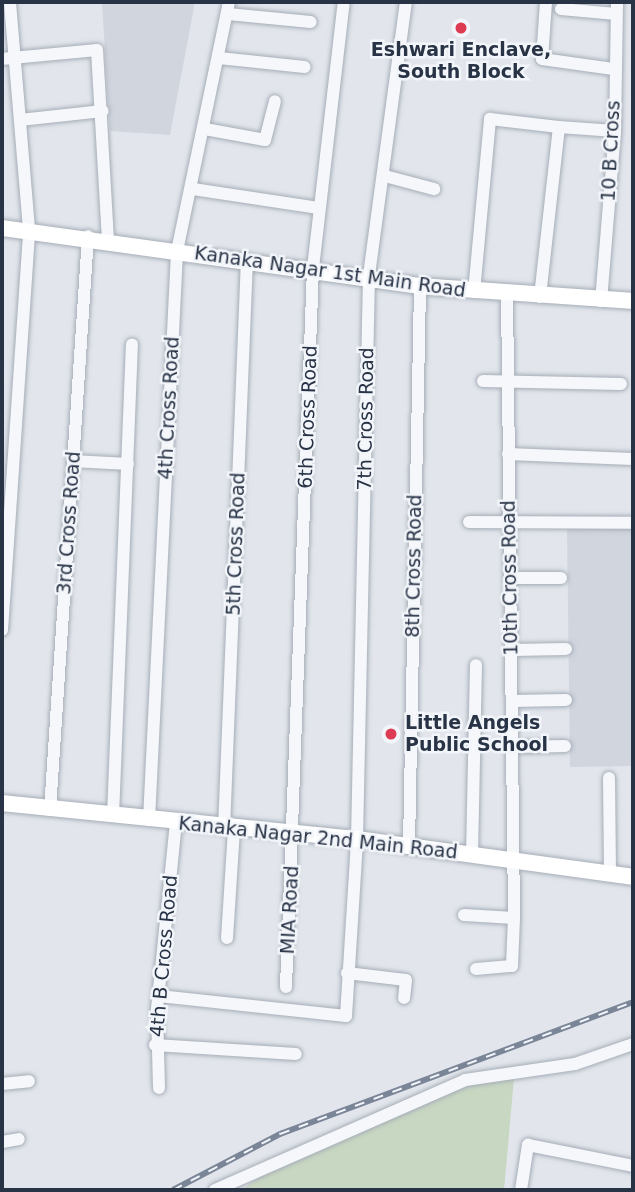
<!DOCTYPE html>
<style>
body{margin:0}
#map{position:relative;width:635px;height:1192px;overflow:hidden;background:#e2e6ec;font-family:"DejaVu Sans",sans-serif}
div>[style]{position:absolute}
.built>*{inset:0;background:#d0d5de}
.green>*{inset:0;background:#c8d7c2}
.roads{filter:drop-shadow(0 0 2px #a6adb7) drop-shadow(0 0 2px #a6adb7)}
.street>*{height:12px;margin:-6px;padding:0 6px;transform-origin:6px;border-radius:6px;background:#f5f7fa}
.secondary>*{height:16px;margin:-8px;padding:0 8px;transform-origin:8px;border-radius:8px;background:#fff}
.rail>*{height:6px;margin-top:-3px;transform-origin:0;background:repeating-linear-gradient(90deg,#f2f5f9 0 10px,#7a8597 0 20px);box-sizing:border-box;border-block:2px solid #7a8597}
.dots>*{width:19px;height:19px;translate:-50% -50%;box-sizing:border-box;border:4px solid #f2f5f9;border-radius:50%}
span{translate:-50% -50%;white-space:nowrap;text-align:center;line-height:1.15;-webkit-text-stroke:5px #f2f5f9;paint-order:stroke}
.poi-label{font-size:19px;color:#283346;font-weight:700}
.left{translate:0 -50%;text-align:left}
.street-label{font-size:19px;color:#283346}
.frame{position:absolute;inset:0;border:4px solid #283346;pointer-events:none}
</style>
<div id="map">
<div class="built">
<i style="clip-path:polygon(102px 2px,195px 2px,170px 135px,110px 131px)"></i>
<i style="clip-path:polygon(567px 528px,633px 529px,633px 766px,570px 767px)"></i>
</div>
<div class="green">
<i style="clip-path:polygon(514px 1078px,504px 1190px,242px 1190px,267px 1171px,446px 1090px)"></i>
</div>
<div class="roads">
<div class="street">
<i style="left:546px;top:2px;width:57px;rotate:94deg"></i>
<i style="left:542px;top:59px;width:72px;rotate:8deg"></i>
<i style="left:561px;top:9px;width:55px;rotate:5.2deg"></i>
<i style="left:228px;top:14px;width:83px;rotate:5.5deg"></i>
<i style="left:219px;top:58px;width:86px;rotate:6deg"></i>
<i style="left:2px;top:59px;width:95px;rotate:-5.4deg"></i>
<i style="left:97px;top:50px;width:189px;rotate:86.7deg"></i>
<i style="left:20px;top:120px;width:83px;rotate:-6.2deg"></i>
<i style="left:559px;top:127px;width:56px;rotate:4.1deg"></i>
<i style="left:205px;top:129px;width:61px;rotate:10.4deg"></i>
<i style="left:265px;top:140px;width:40px;rotate:-75.6deg"></i>
<i style="left:385px;top:176px;width:51px;rotate:14.9deg"></i>
<i style="left:193px;top:189px;width:127px;rotate:8.6deg"></i>
<i style="left:474px;top:292px;width:174px;rotate:-84.7deg"></i>
<i style="left:490px;top:119px;width:69px;rotate:6.6deg"></i>
<i style="left:559px;top:127px;width:171px;rotate:96.4deg"></i>
<i style="left:601px;top:301px;width:171px;rotate:-85.3deg"></i>
<i style="left:615px;top:131px;width:129px;rotate:-89.1deg"></i>
<i style="left:483px;top:381px;width:138px;rotate:1.2deg"></i>
<i style="left:508px;top:454px;width:125px;rotate:2.3deg"></i>
<i style="left:73px;top:461px;width:55px;rotate:3.1deg"></i>
<i style="left:469px;top:522px;width:164px;rotate:0.3deg"></i>
<i style="left:510px;top:578px;width:51px"></i>
<i style="left:2px;top:630px;width:402px;rotate:-86.1deg"></i>
<i style="left:29px;top:229px;width:228px;rotate:-94.8deg"></i>
<i style="left:512px;top:650px;width:54px;rotate:-1.1deg"></i>
<i style="left:512px;top:701px;width:54px;rotate:-1.1deg"></i>
<i style="left:513px;top:747px;width:52px;rotate:-1.1deg"></i>
<i style="left:609px;top:778px;width:94px;rotate:89.4deg"></i>
<i style="left:50px;top:810px;width:575px;rotate:-86.21deg"></i>
<i style="left:113px;top:816px;width:472px;rotate:-87.7deg"></i>
<i style="left:149px;top:820px;width:570px;rotate:-87.18deg"></i>
<i style="left:177px;top:251px;width:254px;rotate:-78.2deg"></i>
<i style="left:224px;top:829px;width:570px;rotate:-87.69deg"></i>
<i style="left:409px;top:845px;width:559px;rotate:-88.87deg"></i>
<i style="left:472px;top:855px;width:190px;rotate:-88.8deg"></i>
<i style="left:464px;top:915px;width:50px;rotate:3.4deg"></i>
<i style="left:227px;top:938px;width:109px;rotate:-86.3deg"></i>
<i style="left:476px;top:969px;width:36px;rotate:-5deg"></i>
<i style="left:512px;top:966px;width:48px;rotate:-87.6deg"></i>
<i style="left:514px;top:918px;width:622px;rotate:-90.64deg"></i>
<i style="left:347px;top:973px;width:59px;rotate:6.8deg"></i>
<i style="left:406px;top:980px;width:18px;rotate:96deg"></i>
<i style="left:286px;top:987px;width:720px;rotate:-87.85deg"></i>
<i style="left:313px;top:268px;width:268px;rotate:-83.4deg"></i>
<i style="left:159px;top:996px;width:188px;rotate:6.1deg"></i>
<i style="left:346px;top:1016px;width:177px;rotate:-86.4deg"></i>
<i style="left:357px;top:839px;width:564px;rotate:-88.78deg"></i>
<i style="left:369px;top:275px;width:275px;rotate:-82.3deg"></i>
<i style="left:155px;top:1045px;width:141px;rotate:3.7deg"></i>
<i style="left:2px;top:1084px;width:27px;rotate:-6deg"></i>
<i style="left:159px;top:1088px;width:79px;rotate:-91.5deg"></i>
<i style="left:157px;top:1009px;width:187px;rotate:-84.2deg"></i>
<i style="left:2px;top:1142px;width:17px;rotate:-10deg"></i>
<i style="left:215px;top:1190px;width:273px;rotate:-23.7deg"></i>
<i style="left:465px;top:1080px;width:111px;rotate:-8.3deg"></i>
<i style="left:575px;top:1064px;width:61px;rotate:-19deg"></i>
<i style="left:521px;top:1190px;width:46px;rotate:-81.2deg"></i>
<i style="left:528px;top:1145px;width:107px;rotate:11.3deg"></i>
</div>
<div class="secondary">
<i style="left:2px;top:228px;width:422px;rotate:7.9deg"></i>
<i style="left:420px;top:286px;width:214px;rotate:4deg"></i>
<i style="left:2px;top:803px;width:357px;rotate:5.8deg"></i>
<i style="left:357px;top:839px;width:279px;rotate:7.8deg"></i>
</div>
</div>
<div class="rail">
<i style="left:173px;top:1190px;width:121px;rotate:-27.6deg"></i>
<i style="left:280px;top:1134px;width:377px;rotate:-20.5deg"></i>
</div>
<div class="dots">
<i style="left:461px;top:28px;background:#dd3b54"></i>
<i style="left:391px;top:734px;background:#dd3b54"></i>
</div>
<div class="poi-label">
<span style="left:461px;top:61px">Eshwari Enclave,<br>South Block</span>
<span class="left" style="left:405px;top:734px">Little Angels<br>Public School</span>
</div>
<div class="street-label">
<span style="left:611px;top:151px;rotate:-87deg">10 B Cross</span>
<span style="left:330px;top:272px;rotate:8deg">Kanaka Nagar 1st Main Road</span>
<span style="left:169px;top:408px;rotate:-87deg">4th Cross Road</span>
<span style="left:308px;top:417px;rotate:-88deg">6th Cross Road</span>
<span style="left:366px;top:419px;rotate:-89deg">7th Cross Road</span>
<span style="left:69px;top:523px;rotate:-86deg">3rd Cross Road</span>
<span style="left:236px;top:544px;rotate:-88deg">5th Cross Road</span>
<span style="left:414px;top:566px;rotate:-89deg">8th Cross Road</span>
<span style="left:510px;top:578px;rotate:-91deg">10th Cross Road</span>
<span style="left:318px;top:838px;rotate:6deg">Kanaka Nagar 2nd Main Road</span>
<span style="left:290px;top:910px;rotate:-87deg">MIA Road</span>
<span style="left:164px;top:956px;rotate:-85deg">4th B Cross Road</span>
</div>
<div class="frame"></div>
</div>
